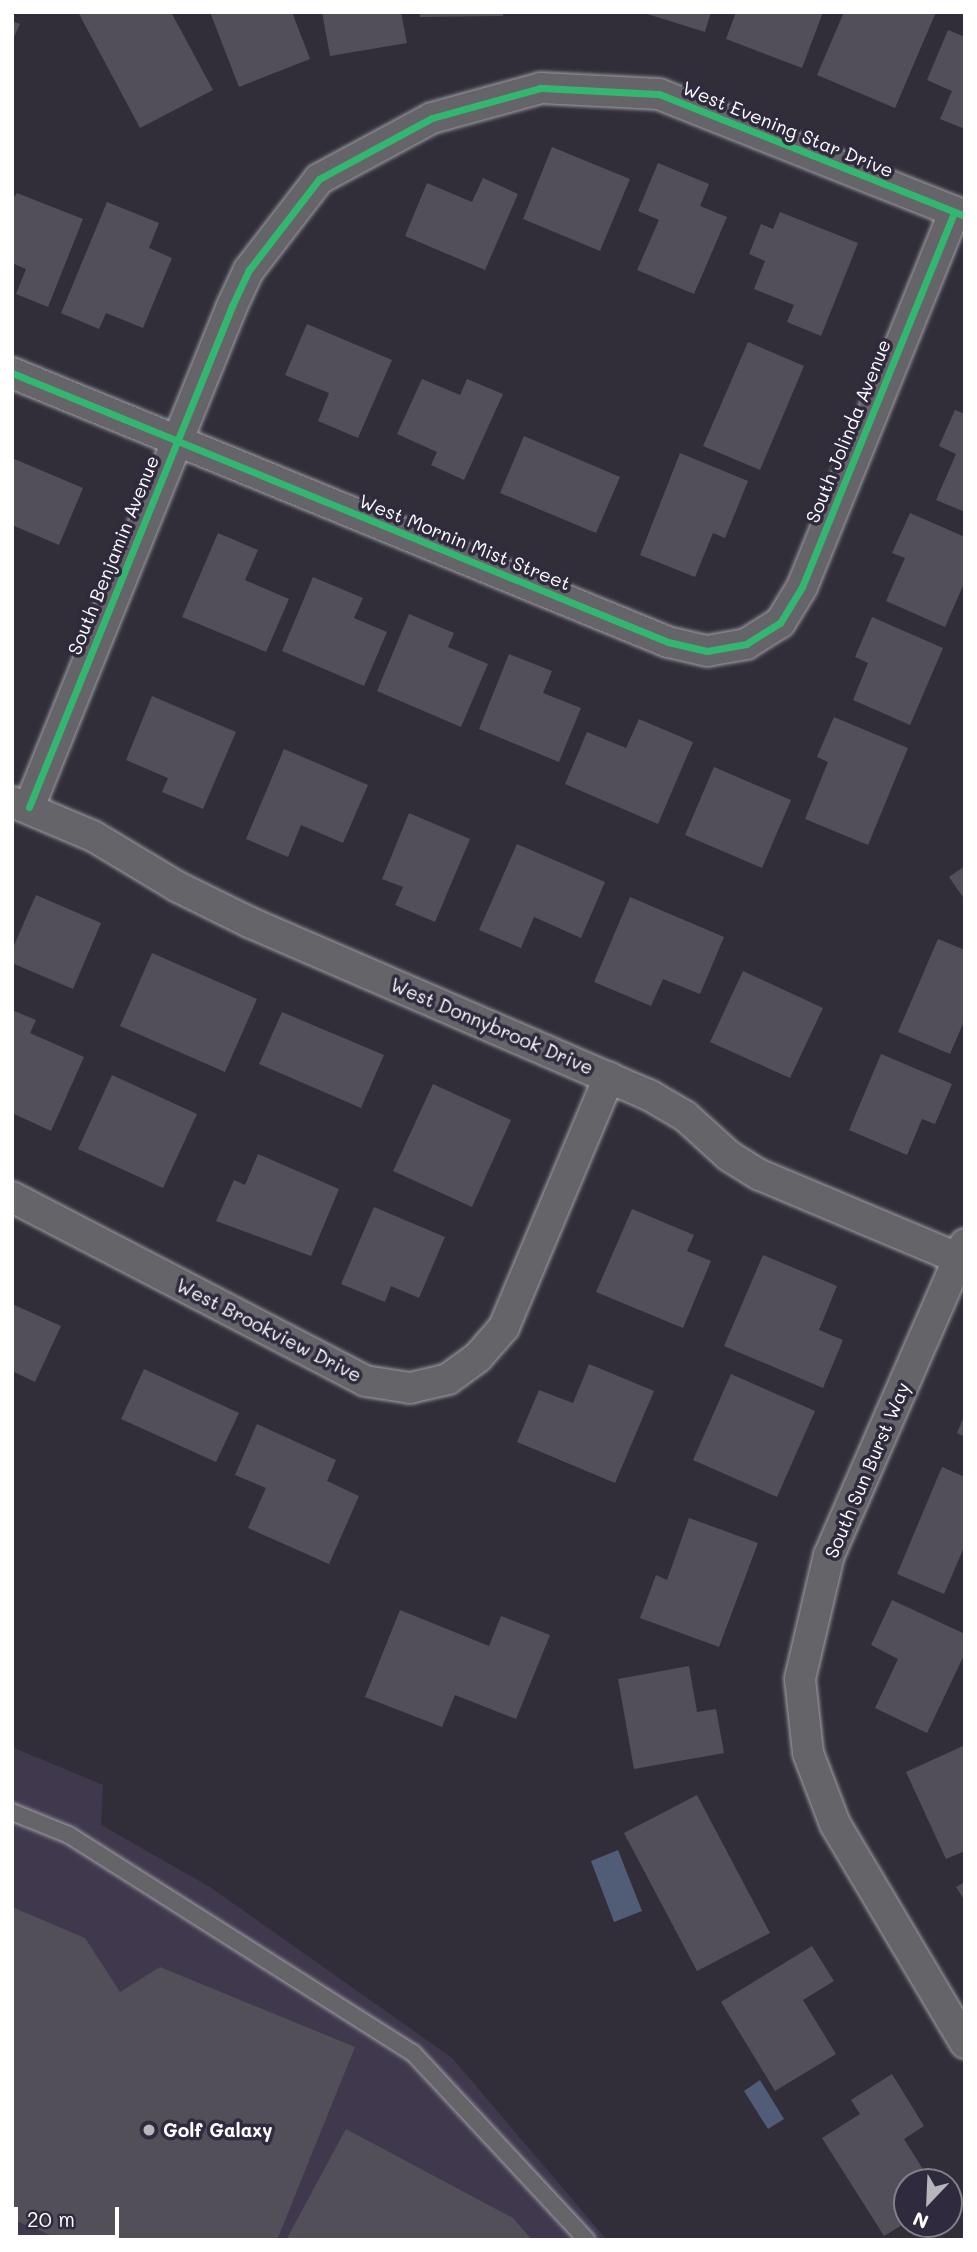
<!DOCTYPE html>
<style>
body{margin:0}
#map{position:relative;width:977px;height:2252px;overflow:hidden;background:#312e39;font-family:Mali,sans-serif}
div>[style]{position:absolute}
.built>*{inset:0;background:#40384d}
.water>*{inset:0;background:#515d77}
.building>*{inset:0;background:#534f59}
.roads{filter:drop-shadow(0 0 2px #a2a1a6) drop-shadow(0 0 2px #a2a1a6)}
.lane>*{height:16px;margin:-8px;padding:0 8px;transform-origin:8px;border-radius:8px;background:#656469}
.street>*{height:30px;margin:-15px;padding:0 15px;transform-origin:15px;border-radius:15px;background:#656469}
.cycleway>*{height:7px;margin:-3.5px;padding:0 3.5px;transform-origin:3.5px;border-radius:3.5px;background:#33b770}
.dots>*{width:19px;height:19px;translate:-50% -50%;box-sizing:border-box;border:4px solid #2f2a3d;border-radius:50%}
span{translate:-50% -50%;white-space:nowrap;text-align:center;line-height:1.15;-webkit-text-stroke:7px #2f2a3d;paint-order:stroke}
.street-label{font-size:19px;color:#fff}
.poi-label{font-size:19px;color:#fff;font-weight:700}
.left{translate:0 -50%;text-align:left}
.frame{position:absolute;inset:0;border:14px solid #fff;pointer-events:none}
.north{position:absolute;left:893px;top:2168px;width:70px;height:70px;box-sizing:border-box;background:#2f2a3d;border:2px solid #827f8b;border-radius:50%;rotate:203deg;font-size:19px;font-weight:700;line-height:28px;text-align:center;color:#fff}
.north::after{content:'';display:block;margin:auto;width:24px;height:32px;background:#b7b6ba;clip-path:polygon(50% 0,100% 100%,50% 72%,0 100%)}
.scale{position:absolute;left:14px;top:2207px;width:105px;height:32px;box-sizing:border-box;border:4px solid #fff;border-top:0;padding-left:9px;font-size:21px;line-height:24px;white-space:nowrap;color:#fff;-webkit-text-stroke:5px #2f2a3d;paint-order:stroke}
</style>
<div id="map">
<div class="built">
<i style="clip-path:polygon(12px 1747px,103px 1785px,101px 1825px,210px 1887px,452px 2058px,607px 2240px,12px 2240px)"></i>
</div>
<div class="water">
<i style="clip-path:polygon(618px 1850px,642px 1911px,614px 1922px,591px 1861px)"></i>
<i style="clip-path:polygon(760px 2080px,784px 2119px,768px 2129px,744px 2091px)"></i>
</div>
<div class="building">
<i style="clip-path:polygon(78px 12px,171px 12px,213px 90px,140px 128px)"></i>
<i style="clip-path:polygon(210px 12px,292px 12px,310px 59px,239px 87px)"></i>
<i style="clip-path:polygon(322px 12px,401px 12px,407px 43px,330px 56px)"></i>
<i style="clip-path:polygon(420px 12px,503px 12px,503px 16px,420px 17px)"></i>
<i style="clip-path:polygon(641px 12px,711px 12px,705px 32px)"></i>
<i style="clip-path:polygon(736px 12px,823px 12px,802px 68px,726px 39px)"></i>
<i style="clip-path:polygon(844px 12px,936px 12px,895px 108px,817px 75px)"></i>
<i style="clip-path:polygon(12px 21px,20px 24px,12px 41px)"></i>
<i style="clip-path:polygon(948px 30px,965px 37px,965px 129px,940px 119px,952px 91px,927px 80px)"></i>
<i style="clip-path:polygon(552px 147px,630px 179px,600px 251px,523px 219px)"></i>
<i style="clip-path:polygon(658px 163px,709px 184px,700px 206px,727px 217px,694px 294px,637px 270px,659px 220px,638px 211px)"></i>
<i style="clip-path:polygon(483px 178px,518px 194px,485px 270px,405px 236px,427px 183px,472px 202px)"></i>
<i style="clip-path:polygon(17px 193px,83px 219px,48px 307px,16px 294px,26px 269px,12px 263px,12px 200px)"></i>
<i style="clip-path:polygon(107px 202px,159px 223px,149px 248px,172px 258px,143px 328px,106px 313px,99px 329px,61px 313px)"></i>
<i style="clip-path:polygon(780px 212px,858px 243px,821px 336px,787px 322px,794px 305px,754px 289px,765px 261px,749px 254px,761px 224px,773px 229px)"></i>
<i style="clip-path:polygon(307px 324px,392px 360px,358px 438px,318px 421px,329px 393px,285px 375px)"></i>
<i style="clip-path:polygon(748px 342px,804px 366px,760px 470px,703px 446px)"></i>
<i style="clip-path:polygon(422px 379px,460px 395px,467px 379px,503px 394px,464px 480px,431px 465px,437px 452px,397px 434px)"></i>
<i style="clip-path:polygon(955px 410px,965px 414px,965px 512px,936px 500px,956px 454px,939px 446px)"></i>
<i style="clip-path:polygon(524px 436px,620px 477px,596px 533px,500px 493px)"></i>
<i style="clip-path:polygon(680px 453px,748px 481px,725px 538px,713px 533px,695px 577px,640px 555px)"></i>
<i style="clip-path:polygon(12px 458px,83px 488px,59px 545px,12px 525px)"></i>
<i style="clip-path:polygon(910px 513px,965px 537px,965px 581px,945px 627px,886px 601px,905px 558px,892px 553px)"></i>
<i style="clip-path:polygon(218px 533px,258px 550px,245px 580px,289px 599px,266px 652px,182px 617px)"></i>
<i style="clip-path:polygon(313px 577px,363px 598px,354px 618px,387px 632px,364px 686px,282px 651px)"></i>
<i style="clip-path:polygon(409px 614px,454px 633px,448px 647px,488px 664px,461px 727px,377px 691px)"></i>
<i style="clip-path:polygon(872px 617px,943px 648px,910px 725px,853px 700px,868px 663px,855px 657px)"></i>
<i style="clip-path:polygon(509px 654px,552px 671px,543px 693px,581px 708px,559px 762px,479px 729px)"></i>
<i style="clip-path:polygon(152px 696px,236px 732px,203px 809px,162px 792px,168px 778px,126px 760px)"></i>
<i style="clip-path:polygon(834px 717px,908px 748px,868px 845px,805px 819px,828px 762px,817px 757px)"></i>
<i style="clip-path:polygon(639px 719px,693px 742px,658px 824px,565px 784px,587px 732px,626px 748px)"></i>
<i style="clip-path:polygon(284px 749px,368px 785px,343px 843px,301px 825px,288px 857px,246px 839px)"></i>
<i style="clip-path:polygon(714px 767px,791px 800px,762px 868px,685px 835px)"></i>
<i style="clip-path:polygon(409px 813px,470px 839px,435px 922px,395px 905px,403px 887px,382px 879px)"></i>
<i style="clip-path:polygon(517px 844px,605px 882px,581px 938px,534px 917px,521px 948px,479px 930px)"></i>
<i style="clip-path:polygon(965px 866px,965px 900px,949px 877px)"></i>
<i style="clip-path:polygon(36px 895px,101px 923px,73px 989px,12px 963px,12px 950px)"></i>
<i style="clip-path:polygon(630px 897px,724px 937px,700px 994px,663px 979px,651px 1006px,594px 982px)"></i>
<i style="clip-path:polygon(938px 939px,965px 950px,965px 1019px,950px 1054px,898px 1032px)"></i>
<i style="clip-path:polygon(152px 953px,257px 999px,225px 1072px,120px 1026px)"></i>
<i style="clip-path:polygon(743px 971px,823px 1008px,790px 1078px,710px 1042px)"></i>
<i style="clip-path:polygon(12px 1010px,36px 1020px,30px 1033px,84px 1057px,51px 1131px,12px 1113px)"></i>
<i style="clip-path:polygon(282px 1012px,384px 1055px,361px 1108px,259px 1064px)"></i>
<i style="clip-path:polygon(881px 1054px,952px 1084px,935px 1124px,922px 1119px,907px 1155px,849px 1130px)"></i>
<i style="clip-path:polygon(112px 1075px,197px 1114px,163px 1188px,78px 1149px)"></i>
<i style="clip-path:polygon(433px 1084px,511px 1120px,472px 1207px,393px 1171px)"></i>
<i style="clip-path:polygon(258px 1154px,339px 1189px,311px 1256px,216px 1221px,234px 1180px,245px 1185px)"></i>
<i style="clip-path:polygon(374px 1207px,445px 1237px,419px 1298px,391px 1286px,385px 1302px,341px 1284px)"></i>
<i style="clip-path:polygon(632px 1209px,694px 1235px,687px 1251px,711px 1261px,683px 1328px,596px 1292px)"></i>
<i style="clip-path:polygon(763px 1255px,837px 1286px,819px 1330px,843px 1340px,823px 1388px,724px 1346px)"></i>
<i style="clip-path:polygon(12px 1304px,61px 1326px,35px 1382px,12px 1371px)"></i>
<i style="clip-path:polygon(589px 1364px,654px 1391px,615px 1483px,517px 1442px,539px 1390px,573px 1403px)"></i>
<i style="clip-path:polygon(144px 1369px,239px 1413px,216px 1462px,121px 1419px)"></i>
<i style="clip-path:polygon(731px 1374px,815px 1411px,777px 1497px,693px 1460px)"></i>
<i style="clip-path:polygon(965px 1414px,965px 1437px,957px 1433px)"></i>
<i style="clip-path:polygon(257px 1424px,336px 1460px,327px 1481px,359px 1496px,329px 1564px,248px 1528px,266px 1488px,235px 1475px)"></i>
<i style="clip-path:polygon(942px 1467px,965px 1477px,965px 1545px,944px 1594px,897px 1574px)"></i>
<i style="clip-path:polygon(689px 1518px,758px 1543px,719px 1647px,640px 1618px,656px 1575px,667px 1580px)"></i>
<i style="clip-path:polygon(892px 1600px,965px 1634px,965px 1653px,927px 1733px,875px 1708px,898px 1659px,871px 1645px)"></i>
<i style="clip-path:polygon(400px 1610px,489px 1646px,501px 1616px,550px 1635px,516px 1719px,455px 1695px,442px 1727px,365px 1697px)"></i>
<i style="clip-path:polygon(689px 1666px,697px 1712px,716px 1709px,724px 1753px,634px 1769px,618px 1679px)"></i>
<i style="clip-path:polygon(965px 1745px,965px 1851px,946px 1859px,906px 1772px)"></i>
<i style="clip-path:polygon(697px 1795px,770px 1933px,697px 1971px,624px 1833px)"></i>
<i style="clip-path:polygon(965px 1882px,965px 1901px,956px 1887px)"></i>
<i style="clip-path:polygon(12px 1907px,85px 1938px,120px 1992px,160px 1967px,355px 2047px,277px 2240px,62px 2240px,12px 2219px)"></i>
<i style="clip-path:polygon(812px 1946px,834px 1981px,803px 2000px,836px 2054px,775px 2091px,721px 2002px)"></i>
<i style="clip-path:polygon(892px 2074px,924px 2126px,904px 2139px,931px 2182px,907px 2182px,907px 2222px,884px 2236px,822px 2138px,860px 2114px,851px 2100px)"></i>
<i style="clip-path:polygon(346px 2129px,513px 2218px,532px 2240px,286px 2240px)"></i>
</div>
<div class="roads">
<div class="lane">
<i style="left:12px;top:1812px;width:61px;rotate:22deg"></i>
<i style="left:69px;top:1835px;width:407px;rotate:32.4deg"></i>
<i style="left:413px;top:2053px;width:255px;rotate:47.1deg"></i>
</div>
<div class="street">
<i style="left:12px;top:373px;width:709px;rotate:22.3deg"></i>
<i style="left:668px;top:642px;width:40px;rotate:13deg"></i>
<i style="left:707px;top:651px;width:40px;rotate:-10deg"></i>
<i style="left:746px;top:644px;width:40px;rotate:-32deg"></i>
<i style="left:780px;top:623px;width:42px;rotate:-58.6deg"></i>
<i style="left:802px;top:587px;width:405px;rotate:-67.9deg"></i>
<i style="left:12px;top:802px;width:88px;rotate:22.8deg"></i>
<i style="left:93px;top:836px;width:99px;rotate:31deg"></i>
<i style="left:178px;top:887px;width:81px;rotate:26.3deg"></i>
<i style="left:251px;top:923px;width:434px;rotate:23.4deg"></i>
<i style="left:649px;top:1095px;width:42px;rotate:30.3deg"></i>
<i style="left:685px;top:1116px;width:59px;rotate:42.3deg"></i>
<i style="left:729px;top:1156px;width:36px;rotate:32deg"></i>
<i style="left:760px;top:1175px;width:222px;rotate:22.8deg"></i>
<i style="left:29px;top:807px;width:541px;rotate:-67.94deg"></i>
<i style="left:232px;top:306px;width:40px;rotate:-65deg"></i>
<i style="left:249px;top:270px;width:115px;rotate:-52.4deg"></i>
<i style="left:319px;top:179px;width:128px;rotate:-28.4deg"></i>
<i style="left:432px;top:118px;width:113px;rotate:-15.4deg"></i>
<i style="left:541px;top:88px;width:118px;rotate:2.9deg"></i>
<i style="left:659px;top:94px;width:329px;rotate:21.7deg"></i>
<i style="left:12px;top:1197px;width:398px;rotate:27.5deg"></i>
<i style="left:365px;top:1381px;width:46px;rotate:8.8deg"></i>
<i style="left:410px;top:1388px;width:39px;rotate:-13deg"></i>
<i style="left:448px;top:1379px;width:37px;rotate:-36deg"></i>
<i style="left:478px;top:1357px;width:40px;rotate:-49deg"></i>
<i style="left:504px;top:1327px;width:271px;rotate:-67.2deg"></i>
<i style="left:965px;top:1244px;width:339px;rotate:113.6deg"></i>
<i style="left:829px;top:1555px;width:127px;rotate:103.2deg"></i>
<i style="left:800px;top:1679px;width:74px;rotate:83.8deg"></i>
<i style="left:808px;top:1753px;width:76px;rotate:69.2deg"></i>
<i style="left:835px;top:1824px;width:255px;rotate:59.3deg"></i>
</div>
</div>
<div class="cycleway">
<i style="left:12px;top:373px;width:709px;rotate:22.3deg"></i>
<i style="left:668px;top:642px;width:40px;rotate:13deg"></i>
<i style="left:707px;top:651px;width:40px;rotate:-10deg"></i>
<i style="left:746px;top:644px;width:40px;rotate:-32deg"></i>
<i style="left:780px;top:623px;width:42px;rotate:-58.6deg"></i>
<i style="left:802px;top:587px;width:405px;rotate:-67.9deg"></i>
<i style="left:29px;top:807px;width:541px;rotate:-67.94deg"></i>
<i style="left:232px;top:306px;width:40px;rotate:-65deg"></i>
<i style="left:249px;top:270px;width:115px;rotate:-52.4deg"></i>
<i style="left:319px;top:179px;width:128px;rotate:-28.4deg"></i>
<i style="left:432px;top:118px;width:113px;rotate:-15.4deg"></i>
<i style="left:541px;top:88px;width:118px;rotate:2.9deg"></i>
<i style="left:659px;top:94px;width:329px;rotate:21.7deg"></i>
</div>
<div class="dots">
<i style="left:149px;top:2130px;background:#b7b6ba"></i>
</div>
<div class="street-label">
<span style="left:788px;top:129px;rotate:22deg">West Evening Star Drive</span>
<span style="left:848px;top:431px;rotate:-68deg">South Jolinda Avenue</span>
<span style="left:465px;top:542px;rotate:22deg">West Mornin Mist Street</span>
<span style="left:113px;top:555px;rotate:-68deg">South Benjamin Avenue</span>
<span style="left:492px;top:1026px;rotate:23deg">West Donnybrook Drive</span>
<span style="left:269px;top:1330px;rotate:27deg">West Brookview Drive</span>
<span style="left:867px;top:1470px;rotate:-67deg">South Sun Burst Way</span>
</div>
<div class="poi-label">
<span class="left" style="left:163px;top:2130px">Golf Galaxy</span>
</div>
<div class="frame"></div>
<div class="north">N</div>
<div class="scale">20 m</div>
</div>
